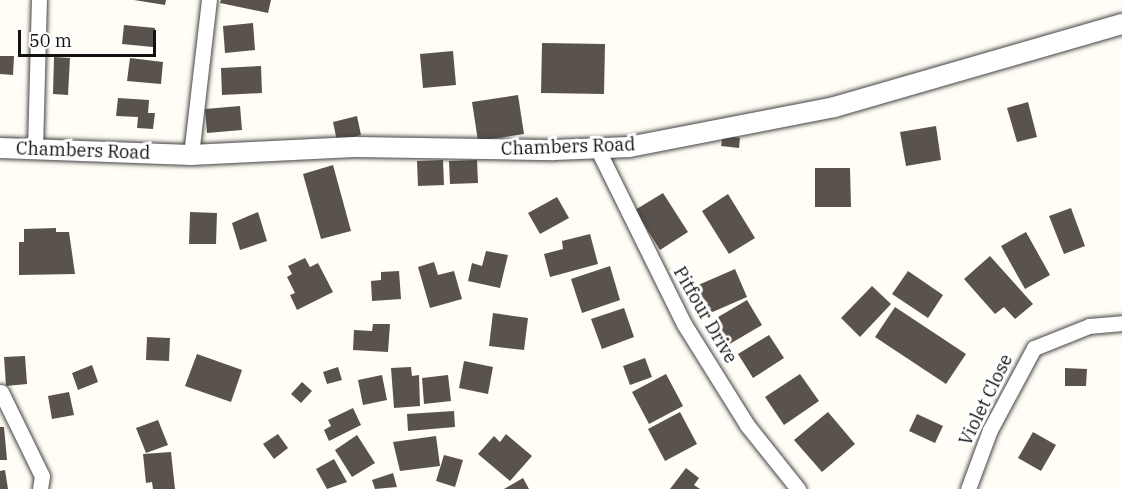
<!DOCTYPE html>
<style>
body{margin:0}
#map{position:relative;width:1122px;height:489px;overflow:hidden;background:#fffdf5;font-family:"IBM Plex Serif",serif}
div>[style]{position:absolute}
.building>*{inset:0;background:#5a524d}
.roads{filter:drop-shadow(0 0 2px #444) drop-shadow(0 0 2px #444)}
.minor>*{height:15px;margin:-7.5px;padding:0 7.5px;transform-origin:7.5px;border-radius:7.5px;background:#fff}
.tertiary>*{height:20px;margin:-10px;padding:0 10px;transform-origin:10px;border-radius:10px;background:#fff}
span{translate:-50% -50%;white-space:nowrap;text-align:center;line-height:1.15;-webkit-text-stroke:6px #fff;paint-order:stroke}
.street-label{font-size:18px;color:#111}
.scale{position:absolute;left:18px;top:30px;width:138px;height:27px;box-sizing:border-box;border:3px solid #111;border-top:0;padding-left:8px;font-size:18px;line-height:21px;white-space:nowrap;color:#111;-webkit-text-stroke:4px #fff;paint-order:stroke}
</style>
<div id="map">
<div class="building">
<i style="clip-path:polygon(134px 0,166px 0,165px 5px)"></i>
<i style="clip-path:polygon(221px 0,271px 0,268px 13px,220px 3px)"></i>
<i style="clip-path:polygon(253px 23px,255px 50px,225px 53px,223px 26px)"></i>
<i style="clip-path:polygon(124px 25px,155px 28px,153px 47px,122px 44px)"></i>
<i style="clip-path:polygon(542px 43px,605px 44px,604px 94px,541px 93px)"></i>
<i style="clip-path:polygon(453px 51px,456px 85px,423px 88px,420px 54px)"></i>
<i style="clip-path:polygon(0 56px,14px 56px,13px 75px,0 74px)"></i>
<i style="clip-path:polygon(54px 57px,70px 58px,68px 95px,53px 94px)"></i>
<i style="clip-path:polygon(130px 58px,163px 62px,161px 84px,127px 81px)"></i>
<i style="clip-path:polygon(261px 66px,262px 93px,222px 95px,221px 68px)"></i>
<i style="clip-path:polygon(518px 95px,524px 134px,478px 141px,472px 102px)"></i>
<i style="clip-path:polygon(118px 98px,149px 100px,148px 113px,155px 113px,153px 129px,137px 128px,138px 117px,116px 116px)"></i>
<i style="clip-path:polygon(1028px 102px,1037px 137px,1017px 142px,1007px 108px)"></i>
<i style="clip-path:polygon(240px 106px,242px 130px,207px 133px,205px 109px)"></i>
<i style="clip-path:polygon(357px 116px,361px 135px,337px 141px,333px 122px)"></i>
<i style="clip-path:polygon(936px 126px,941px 160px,906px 166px,900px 132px)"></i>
<i style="clip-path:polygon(723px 135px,740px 138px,739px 148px,721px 146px)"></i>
<i style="clip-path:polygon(443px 160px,444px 185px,418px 186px,417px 161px)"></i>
<i style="clip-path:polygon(477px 160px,478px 183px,450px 184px,449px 161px)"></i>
<i style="clip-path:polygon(333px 165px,351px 231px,321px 239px,303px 174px)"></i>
<i style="clip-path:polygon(815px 168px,850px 168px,851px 207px,815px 207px)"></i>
<i style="clip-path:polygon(663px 193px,688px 232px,660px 250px,635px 210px)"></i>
<i style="clip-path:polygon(728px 194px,755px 238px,729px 254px,702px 211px)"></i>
<i style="clip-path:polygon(557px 197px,569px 218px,540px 234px,528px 213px)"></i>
<i style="clip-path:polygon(1071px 208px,1085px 246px,1064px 254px,1049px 216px)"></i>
<i style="clip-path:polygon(190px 212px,217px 213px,216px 244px,189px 244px)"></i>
<i style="clip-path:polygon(258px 212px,267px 241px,240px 250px,232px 223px)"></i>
<i style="clip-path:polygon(56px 228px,56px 232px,69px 232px,75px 274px,19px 275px,19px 242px,24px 242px,24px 229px)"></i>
<i style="clip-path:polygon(1026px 232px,1050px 275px,1025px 289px,1001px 246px)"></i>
<i style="clip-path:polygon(590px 234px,598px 264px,550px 277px,544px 254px,563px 249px,562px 241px)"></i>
<i style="clip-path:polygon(486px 251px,508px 255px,500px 288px,468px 281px,472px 263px,482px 266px)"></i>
<i style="clip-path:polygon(990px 256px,1033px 304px,1015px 319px,1004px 307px,995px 314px,964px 279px)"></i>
<i style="clip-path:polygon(305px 258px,310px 267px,318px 263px,333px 292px,297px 310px,290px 295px,295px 293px,287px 277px,292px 274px,288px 266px)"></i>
<i style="clip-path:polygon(434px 262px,438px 275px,454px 271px,462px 299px,430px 308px,418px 267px)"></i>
<i style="clip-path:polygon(610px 266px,620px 300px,582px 313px,571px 279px)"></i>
<i style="clip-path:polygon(735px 269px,747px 297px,708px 314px,696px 286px)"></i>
<i style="clip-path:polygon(399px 271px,401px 299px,372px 301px,371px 281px,381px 280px,381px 272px)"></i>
<i style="clip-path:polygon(908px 271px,943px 295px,928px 318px,892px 294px)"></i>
<i style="clip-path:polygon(872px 286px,891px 304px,860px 337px,841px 318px)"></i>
<i style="clip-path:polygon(747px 300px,762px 325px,728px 345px,713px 320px)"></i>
<i style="clip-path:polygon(895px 307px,966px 354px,946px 384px,875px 337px)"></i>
<i style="clip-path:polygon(624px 308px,634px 337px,602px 349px,591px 319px)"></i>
<i style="clip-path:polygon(493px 313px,528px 318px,524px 350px,489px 346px)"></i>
<i style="clip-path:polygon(373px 324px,390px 324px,388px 352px,353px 350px,354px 330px,372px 331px)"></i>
<i style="clip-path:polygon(769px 335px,784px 358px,753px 378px,738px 354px)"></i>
<i style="clip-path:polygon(147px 337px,170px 338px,169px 361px,146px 360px)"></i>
<i style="clip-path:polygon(197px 354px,242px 370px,231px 402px,185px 386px)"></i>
<i style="clip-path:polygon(25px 356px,27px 384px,6px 386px,4px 357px)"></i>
<i style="clip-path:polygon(645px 358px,652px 377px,630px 385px,623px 366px)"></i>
<i style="clip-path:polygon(464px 361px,493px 367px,488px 394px,459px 388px)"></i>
<i style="clip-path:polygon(92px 365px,98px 382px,78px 390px,72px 373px)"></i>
<i style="clip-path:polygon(338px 367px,342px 380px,327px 384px,323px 372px)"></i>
<i style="clip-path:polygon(411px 367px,412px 376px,419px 375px,420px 406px,394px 408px,391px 368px)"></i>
<i style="clip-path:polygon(1065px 368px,1087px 369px,1086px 386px,1065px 386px)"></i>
<i style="clip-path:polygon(666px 374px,683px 406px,649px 424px,632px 392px)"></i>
<i style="clip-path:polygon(800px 374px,819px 401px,784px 425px,765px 397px)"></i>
<i style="clip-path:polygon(382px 375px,387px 400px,363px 405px,358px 380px)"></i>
<i style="clip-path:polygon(448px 375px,451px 401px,424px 404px,422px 378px)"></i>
<i style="clip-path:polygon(302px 382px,312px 391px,301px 403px,291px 394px)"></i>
<i style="clip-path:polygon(69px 392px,74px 415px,52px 419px,48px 396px)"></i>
<i style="clip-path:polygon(353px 408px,361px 425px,329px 441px,324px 430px,331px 426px,328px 420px)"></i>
<i style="clip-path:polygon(454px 411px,455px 427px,408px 431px,407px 414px)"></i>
<i style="clip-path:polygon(680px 412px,697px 444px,665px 461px,648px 429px)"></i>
<i style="clip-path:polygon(828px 412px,855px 444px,822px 472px,794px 440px)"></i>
<i style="clip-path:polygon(917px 414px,943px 426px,935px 443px,909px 431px)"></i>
<i style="clip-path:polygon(158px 420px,168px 445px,146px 453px,136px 428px)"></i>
<i style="clip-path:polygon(0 427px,4px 427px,7px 460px,0 460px)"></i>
<i style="clip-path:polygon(1033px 432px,1056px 445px,1041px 471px,1018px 458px)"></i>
<i style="clip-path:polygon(278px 434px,288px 448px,274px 459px,263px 444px)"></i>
<i style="clip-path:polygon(506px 434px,532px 456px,510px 481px,478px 454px,494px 436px,500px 442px)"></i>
<i style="clip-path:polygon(357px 435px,375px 463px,352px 477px,335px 450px)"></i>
<i style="clip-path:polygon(436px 436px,440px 466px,400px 471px,393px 442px)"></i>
<i style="clip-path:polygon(171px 452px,175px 489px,153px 489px,152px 482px,146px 483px,143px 454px)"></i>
<i style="clip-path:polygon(444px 455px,463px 460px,455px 487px,436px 481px)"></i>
<i style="clip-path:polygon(334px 459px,347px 482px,327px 489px,316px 469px)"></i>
<i style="clip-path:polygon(686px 468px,699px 478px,694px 485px,700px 489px,670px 489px)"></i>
<i style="clip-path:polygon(5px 470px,8px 489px,0 489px,0 471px)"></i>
<i style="clip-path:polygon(393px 473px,397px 487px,375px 489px,372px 480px)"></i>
<i style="clip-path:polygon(523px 478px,529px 489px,504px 489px)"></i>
</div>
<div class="roads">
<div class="minor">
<i style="left:597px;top:148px;width:196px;rotate:63.7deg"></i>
<i style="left:684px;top:324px;width:119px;rotate:58deg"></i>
<i style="left:747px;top:425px;width:82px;rotate:51.4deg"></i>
<i style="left:35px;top:150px;width:150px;rotate:-88.5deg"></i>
<i style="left:191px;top:155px;width:156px;rotate:-83.4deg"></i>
<i style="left:1px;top:392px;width:93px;rotate:64deg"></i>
<i style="left:42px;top:476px;width:13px;rotate:99deg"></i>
<i style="left:968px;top:489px;width:63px;rotate:-69.6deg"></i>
<i style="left:990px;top:430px;width:93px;rotate:-61.8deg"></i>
<i style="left:1034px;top:348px;width:59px;rotate:-21.8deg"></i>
<i style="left:1089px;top:326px;width:33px;rotate:-5deg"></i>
</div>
<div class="tertiary">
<i style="left:0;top:148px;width:191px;rotate:2.1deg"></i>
<i style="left:191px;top:155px;width:163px;rotate:-2.8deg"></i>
<i style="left:354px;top:147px;width:200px;rotate:0.9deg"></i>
<i style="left:554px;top:150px;width:75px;rotate:-2.3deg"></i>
<i style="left:629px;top:147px;width:209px;rotate:-11deg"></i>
<i style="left:834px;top:107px;width:300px;rotate:-16.1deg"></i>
</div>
</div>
<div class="street-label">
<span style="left:568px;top:147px;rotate:-2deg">Chambers Road</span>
<span style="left:83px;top:151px;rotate:2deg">Chambers Road</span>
<span style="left:705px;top:315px;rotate:60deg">Pitfour Drive</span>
<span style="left:986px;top:400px;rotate:-64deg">Violet Close</span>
</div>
<div class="scale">50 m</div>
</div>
